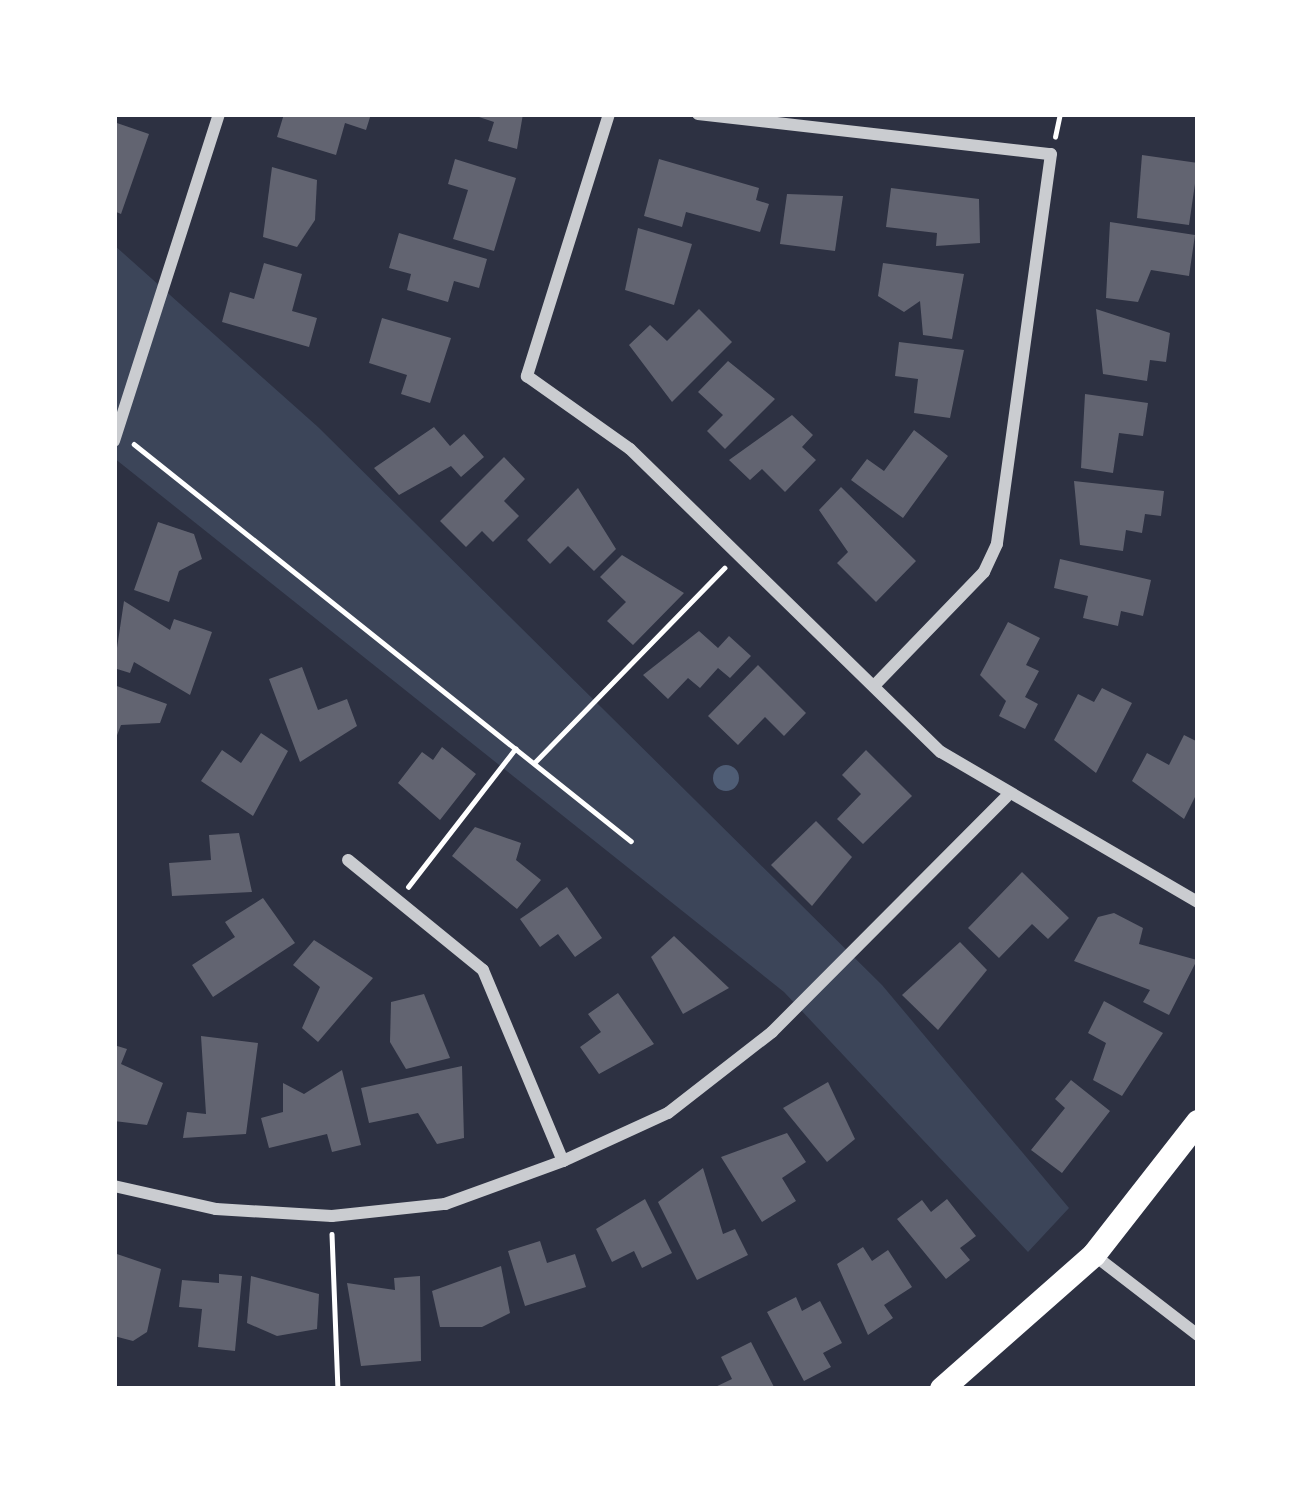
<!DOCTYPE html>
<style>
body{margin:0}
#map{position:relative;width:1312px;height:1503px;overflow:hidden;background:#2d3142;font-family:"Work Sans",sans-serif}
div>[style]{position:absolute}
.green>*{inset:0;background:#3c4559}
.water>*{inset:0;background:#4f5d75}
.round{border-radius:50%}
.building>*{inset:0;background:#626471}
.path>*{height:4.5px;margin:-2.25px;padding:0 2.25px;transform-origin:2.25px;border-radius:2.25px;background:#fff}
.minor>*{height:12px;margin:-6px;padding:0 6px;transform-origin:6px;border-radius:6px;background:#caccd0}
.secondary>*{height:24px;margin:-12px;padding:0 12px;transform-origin:12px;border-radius:12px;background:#fff}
span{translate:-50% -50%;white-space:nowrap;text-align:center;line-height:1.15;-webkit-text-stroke:9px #fff;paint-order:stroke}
.frame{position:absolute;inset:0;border:117px solid #fff;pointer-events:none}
</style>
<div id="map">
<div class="green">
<i style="clip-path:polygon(114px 245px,318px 427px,882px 985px,1069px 1208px,1028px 1252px,784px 992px,114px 458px)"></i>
</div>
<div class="water">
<i class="round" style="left:713px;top:765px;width:26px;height:26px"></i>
</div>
<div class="building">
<i style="clip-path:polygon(284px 114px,306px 116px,371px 114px,366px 130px,345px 123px,336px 155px,277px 137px)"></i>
<i style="clip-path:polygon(470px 114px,523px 114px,517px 149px,488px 141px,494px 122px)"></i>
<i style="clip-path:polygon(114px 122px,149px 134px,121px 214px,114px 211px)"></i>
<i style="clip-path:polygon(1142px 155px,1198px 163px,1189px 225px,1137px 218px)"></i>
<i style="clip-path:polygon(455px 159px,516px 178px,494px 251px,453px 239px,468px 190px,448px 184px)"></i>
<i style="clip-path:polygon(659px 159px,759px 188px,756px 200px,769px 204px,760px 232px,686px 212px,682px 227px,644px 216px)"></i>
<i style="clip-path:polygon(272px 167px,317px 180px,315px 220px,297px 247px,263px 237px)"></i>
<i style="clip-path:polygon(891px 188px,979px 199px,980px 243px,936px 246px,937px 233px,886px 227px)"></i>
<i style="clip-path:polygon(787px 194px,843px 196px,835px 251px,780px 244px)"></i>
<i style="clip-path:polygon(1110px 222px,1195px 235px,1189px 276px,1151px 270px,1138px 302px,1106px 298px)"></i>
<i style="clip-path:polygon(638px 228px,692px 244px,674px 305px,625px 290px)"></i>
<i style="clip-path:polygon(399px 233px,487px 259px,479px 288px,454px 281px,448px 302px,407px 290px,411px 274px,389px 268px)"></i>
<i style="clip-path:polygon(264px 263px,302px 274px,292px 311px,317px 318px,309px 347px,222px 322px,230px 292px,254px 299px)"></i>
<i style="clip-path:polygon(883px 263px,964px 274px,952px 339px,923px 335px,920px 301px,904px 312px,878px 296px)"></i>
<i style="clip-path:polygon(699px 309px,732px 342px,672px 402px,629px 345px,650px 325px,667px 341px)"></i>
<i style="clip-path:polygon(1096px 309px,1170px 333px,1166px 362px,1150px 360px,1147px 381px,1103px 374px)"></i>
<i style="clip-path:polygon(382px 318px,451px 338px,430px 403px,401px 394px,407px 375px,369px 363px)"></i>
<i style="clip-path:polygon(899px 342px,964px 350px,950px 418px,914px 413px,918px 379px,895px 376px)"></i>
<i style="clip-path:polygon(728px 361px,775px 399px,725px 449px,707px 431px,723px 415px,698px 392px)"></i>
<i style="clip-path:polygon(1085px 394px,1148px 403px,1143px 436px,1119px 433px,1113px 473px,1081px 468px)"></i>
<i style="clip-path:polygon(792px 415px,813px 435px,802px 447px,816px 460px,785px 492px,762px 469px,750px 480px,729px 460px)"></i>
<i style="clip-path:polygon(434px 427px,450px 446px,464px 434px,484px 457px,461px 477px,451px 466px,399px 495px,374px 468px)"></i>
<i style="clip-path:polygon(914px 430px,948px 456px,903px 518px,851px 480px,867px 459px,884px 471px)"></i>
<i style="clip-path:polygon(504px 457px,525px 479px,504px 501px,519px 516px,493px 542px,482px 531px,466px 547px,440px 521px)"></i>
<i style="clip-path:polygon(1074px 481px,1164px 491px,1161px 516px,1145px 514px,1142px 533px,1126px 530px,1123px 551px,1080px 545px)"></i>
<i style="clip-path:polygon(841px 487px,916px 561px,876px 602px,837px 563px,848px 552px,819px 510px)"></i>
<i style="clip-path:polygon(578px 488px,616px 549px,594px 571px,568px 546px,550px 564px,527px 540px)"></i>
<i style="clip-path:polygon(158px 522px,194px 534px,202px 559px,179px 571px,169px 602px,134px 590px)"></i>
<i style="clip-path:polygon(622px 555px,684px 593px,633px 645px,607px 621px,626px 602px,600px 577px)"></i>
<i style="clip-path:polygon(1060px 559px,1151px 580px,1143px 616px,1121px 611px,1118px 626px,1083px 618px,1088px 596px,1054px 588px)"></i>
<i style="clip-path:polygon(124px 601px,170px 630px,174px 619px,212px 632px,190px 695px,134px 662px,130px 673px,114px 668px)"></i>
<i style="clip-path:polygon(1008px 622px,1040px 638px,1026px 665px,1039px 671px,1025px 697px,1038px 704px,1025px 729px,999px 716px,1006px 701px,980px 675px)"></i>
<i style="clip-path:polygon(699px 631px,718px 648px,729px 636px,751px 656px,730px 678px,718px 668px,700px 688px,688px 678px,668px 699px,643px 675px)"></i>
<i style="clip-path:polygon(758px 665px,806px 713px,784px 736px,765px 717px,738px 745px,708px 716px)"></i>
<i style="clip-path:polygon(302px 667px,318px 710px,347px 699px,357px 726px,300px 762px,269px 679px)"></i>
<i style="clip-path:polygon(114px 685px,167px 704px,160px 723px,121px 725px,114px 743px)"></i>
<i style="clip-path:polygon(1102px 688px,1132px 703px,1096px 773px,1054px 740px,1078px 694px,1094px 702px)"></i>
<i style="clip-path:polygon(261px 733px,288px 751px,253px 816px,201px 781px,222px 750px,241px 763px)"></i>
<i style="clip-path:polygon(1184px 735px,1198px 742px,1198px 791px,1184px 819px,1132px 781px,1147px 753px,1169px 765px)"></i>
<i style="clip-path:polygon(442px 747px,476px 774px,440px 820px,398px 783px,422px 752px,433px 760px)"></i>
<i style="clip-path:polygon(866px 750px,912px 796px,863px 844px,837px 819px,861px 794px,842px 775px)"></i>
<i style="clip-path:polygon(816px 821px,852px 857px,812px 906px,771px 865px)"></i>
<i style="clip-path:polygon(475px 827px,521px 843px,516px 860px,541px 880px,517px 909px,452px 856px)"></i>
<i style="clip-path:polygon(239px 833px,252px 892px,172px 896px,169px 863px,211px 860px,209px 835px)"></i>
<i style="clip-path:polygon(1022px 872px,1069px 918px,1048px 939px,1032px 924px,999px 958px,968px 928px)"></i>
<i style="clip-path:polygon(567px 887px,602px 938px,575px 957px,558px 934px,540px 947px,520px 919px)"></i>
<i style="clip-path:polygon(263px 898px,295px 943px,213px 997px,192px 965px,235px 937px,225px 922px)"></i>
<i style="clip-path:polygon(1114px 913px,1143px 928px,1139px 944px,1197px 960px,1169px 1015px,1143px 1002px,1150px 990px,1074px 961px,1098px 917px)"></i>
<i style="clip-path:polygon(674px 936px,729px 988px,683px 1014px,651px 957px)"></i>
<i style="clip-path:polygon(314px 940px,373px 978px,318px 1042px,302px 1028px,320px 987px,293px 965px)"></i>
<i style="clip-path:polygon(960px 942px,987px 970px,938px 1030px,902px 995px)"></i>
<i style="clip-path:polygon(618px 993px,654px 1044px,599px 1074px,580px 1047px,601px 1032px,588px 1014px)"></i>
<i style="clip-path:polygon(424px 994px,450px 1058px,406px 1069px,390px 1042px,391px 1002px)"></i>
<i style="clip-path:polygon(1104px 1001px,1163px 1033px,1122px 1096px,1093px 1080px,1106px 1043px,1088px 1033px)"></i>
<i style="clip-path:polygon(201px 1036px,258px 1043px,246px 1134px,183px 1138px,187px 1112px,206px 1114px)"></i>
<i style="clip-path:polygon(114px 1045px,127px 1049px,121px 1064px,163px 1083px,147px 1125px,114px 1121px)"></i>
<i style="clip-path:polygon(462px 1066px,464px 1138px,437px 1144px,418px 1113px,369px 1123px,361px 1088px)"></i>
<i style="clip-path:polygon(342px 1070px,361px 1145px,332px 1152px,327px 1134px,269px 1148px,261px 1118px,283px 1112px,283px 1083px,304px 1094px)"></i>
<i style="clip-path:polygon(1071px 1080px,1110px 1111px,1062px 1173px,1031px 1150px,1065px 1108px,1055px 1099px)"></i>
<i style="clip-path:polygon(828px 1082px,855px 1139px,827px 1162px,783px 1108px)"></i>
<i style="clip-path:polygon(787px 1133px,806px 1162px,782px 1178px,796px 1201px,762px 1222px,721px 1157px)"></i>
<i style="clip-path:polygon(703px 1168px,723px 1234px,735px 1229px,748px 1255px,697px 1280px,658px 1202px)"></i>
<i style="clip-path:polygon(645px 1199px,672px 1253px,642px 1268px,634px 1251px,612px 1262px,596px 1229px)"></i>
<i style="clip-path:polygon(947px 1199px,976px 1236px,960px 1248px,970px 1260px,946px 1279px,897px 1219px,922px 1200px,931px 1212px)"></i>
<i style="clip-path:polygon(540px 1241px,547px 1263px,575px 1254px,586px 1287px,525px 1306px,508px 1251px)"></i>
<i style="clip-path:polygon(863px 1247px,872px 1261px,888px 1250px,912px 1287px,884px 1305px,893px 1318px,868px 1335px,837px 1264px)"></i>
<i style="clip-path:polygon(114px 1253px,161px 1269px,147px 1332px,133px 1341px,114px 1336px)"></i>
<i style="clip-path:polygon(501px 1266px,510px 1313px,482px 1327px,440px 1327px,432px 1291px)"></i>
<i style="clip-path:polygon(219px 1274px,242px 1276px,235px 1351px,198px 1347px,202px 1309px,179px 1307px,182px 1280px,219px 1283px)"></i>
<i style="clip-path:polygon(251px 1276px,319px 1294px,317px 1329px,277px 1336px,247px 1323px)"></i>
<i style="clip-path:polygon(420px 1276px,421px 1361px,361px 1366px,347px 1283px,395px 1290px,394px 1278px)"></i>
<i style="clip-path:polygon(796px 1297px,802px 1311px,820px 1301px,842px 1343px,823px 1353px,831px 1367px,804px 1381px,767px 1312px)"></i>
<i style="clip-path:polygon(751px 1342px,775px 1389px,711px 1389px,732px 1379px,721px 1357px)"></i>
</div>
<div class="path">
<i style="left:1055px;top:137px;width:24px;rotate:-78deg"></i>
<i style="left:134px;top:444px;width:636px;rotate:38.62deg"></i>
<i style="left:535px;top:762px;width:271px;rotate:-45.7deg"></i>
<i style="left:408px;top:887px;width:175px;rotate:-52.2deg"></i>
<i style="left:332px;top:1234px;width:155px;rotate:87.8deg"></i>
</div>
<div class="minor">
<i style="left:609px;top:114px;width:275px;rotate:107.4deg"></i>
<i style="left:527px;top:376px;width:126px;rotate:35.3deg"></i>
<i style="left:630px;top:449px;width:434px;rotate:44.3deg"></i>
<i style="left:941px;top:752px;width:298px;rotate:30.3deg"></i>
<i style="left:698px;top:114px;width:355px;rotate:6.5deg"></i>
<i style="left:1051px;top:154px;width:394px;rotate:97.9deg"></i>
<i style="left:997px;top:544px;width:31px;rotate:115deg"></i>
<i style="left:984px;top:572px;width:158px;rotate:134deg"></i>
<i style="left:114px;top:441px;width:343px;rotate:-72.2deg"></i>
<i style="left:348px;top:860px;width:174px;rotate:39.2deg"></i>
<i style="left:483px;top:970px;width:207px;rotate:67.3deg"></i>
<i style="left:114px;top:1186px;width:105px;rotate:12.7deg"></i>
<i style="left:216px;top:1209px;width:116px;rotate:3.5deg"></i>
<i style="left:332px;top:1216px;width:114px;rotate:-6.1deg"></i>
<i style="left:445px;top:1204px;width:126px;rotate:-20deg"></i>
<i style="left:563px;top:1161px;width:115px;rotate:-24.6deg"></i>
<i style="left:668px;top:1113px;width:132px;rotate:-37.9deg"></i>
<i style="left:772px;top:1032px;width:332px;rotate:-45.1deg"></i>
<i style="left:1094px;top:1255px;width:131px;rotate:37.6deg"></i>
</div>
<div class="secondary">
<i style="left:942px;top:1389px;width:203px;rotate:-41.4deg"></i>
<i style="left:1094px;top:1255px;width:169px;rotate:-52deg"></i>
</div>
<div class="frame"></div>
</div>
